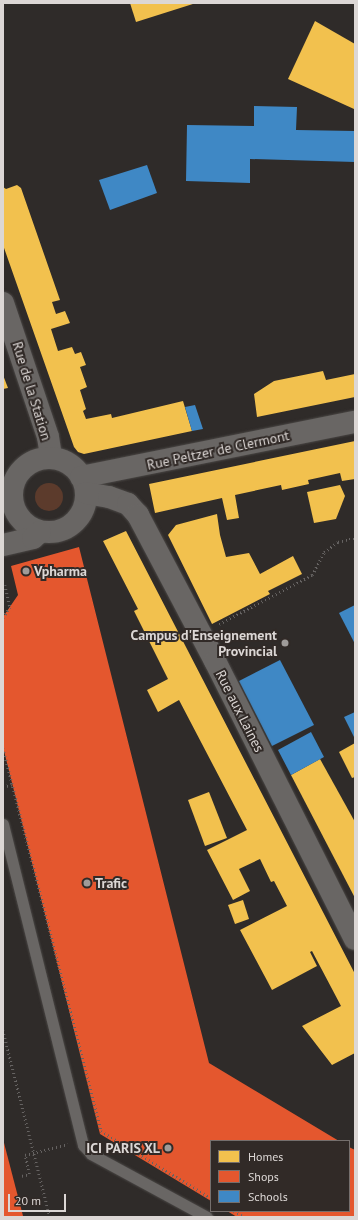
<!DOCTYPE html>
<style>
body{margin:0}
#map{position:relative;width:358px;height:1220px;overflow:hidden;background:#2f2b29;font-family:"PT Sans",sans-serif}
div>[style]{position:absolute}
.green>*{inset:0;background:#5c3b2c}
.round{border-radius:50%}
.homes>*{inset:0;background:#f2c14e}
.shops>*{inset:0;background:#e4572e}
.schools>*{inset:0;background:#3f88c5}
.path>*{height:2.5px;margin-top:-1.25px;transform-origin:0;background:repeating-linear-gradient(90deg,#666362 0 1px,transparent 0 4px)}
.roads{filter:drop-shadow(0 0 1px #4a4745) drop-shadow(0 0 1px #4a4745)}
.service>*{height:11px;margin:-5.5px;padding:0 5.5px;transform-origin:5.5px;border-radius:5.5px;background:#696664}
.minor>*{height:22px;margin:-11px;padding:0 11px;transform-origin:11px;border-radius:11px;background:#696664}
.minor>.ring{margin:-11px;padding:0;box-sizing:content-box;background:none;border:22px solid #696664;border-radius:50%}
.dots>*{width:11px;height:11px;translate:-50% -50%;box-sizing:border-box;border:2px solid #312a27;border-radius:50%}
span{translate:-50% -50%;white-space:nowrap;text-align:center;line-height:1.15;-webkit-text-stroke:4px #312a27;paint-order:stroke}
.street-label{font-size:14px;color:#dcd7d5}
.poi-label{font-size:14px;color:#dcd7d5;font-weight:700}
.left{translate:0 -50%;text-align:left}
.right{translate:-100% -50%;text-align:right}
.frame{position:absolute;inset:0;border:4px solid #dcd7d5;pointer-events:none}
.legend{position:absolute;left:210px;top:1140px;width:140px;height:72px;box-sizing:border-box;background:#312a27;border:1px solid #756f6d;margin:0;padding:5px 7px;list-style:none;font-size:12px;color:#dcd7d5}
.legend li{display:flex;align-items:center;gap:8px;height:20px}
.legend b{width:20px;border:1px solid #756f6d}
.scale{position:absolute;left:8px;top:1194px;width:58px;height:18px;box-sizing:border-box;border:2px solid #dcd7d5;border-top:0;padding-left:5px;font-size:12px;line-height:14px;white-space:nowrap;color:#dcd7d5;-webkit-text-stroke:3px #312a27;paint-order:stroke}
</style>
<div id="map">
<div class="green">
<i class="round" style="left:35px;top:483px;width:28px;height:28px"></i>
</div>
<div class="homes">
<i style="clip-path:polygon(130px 3px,196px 3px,136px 22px)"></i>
<i style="clip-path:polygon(315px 21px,355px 44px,355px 106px,354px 109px,288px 79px)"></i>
<i style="clip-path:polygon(17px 185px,21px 188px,60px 300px,52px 302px,56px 314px,65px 311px,70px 323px,51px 329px,58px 351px,72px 347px,75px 354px,81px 352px,86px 365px,80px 367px,87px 387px,80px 390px,86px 409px,83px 411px,86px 419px,111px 414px,112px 418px,183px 401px,192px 431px,84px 454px,78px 452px,74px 447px,3px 245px,3px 187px,6px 189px)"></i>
<i style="clip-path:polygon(323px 371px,326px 380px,355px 374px,355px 397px,257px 417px,254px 394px,274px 381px)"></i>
<i style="clip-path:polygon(3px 375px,8px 388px,3px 389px)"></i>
<i style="clip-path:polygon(355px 441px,355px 479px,342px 481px,340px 473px,308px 480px,309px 484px,282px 490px,281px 485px,235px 495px,239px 518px,227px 520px,222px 498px,155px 513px,149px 484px)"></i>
<i style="clip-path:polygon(340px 485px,345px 496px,336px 519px,314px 523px,307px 492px)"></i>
<i style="clip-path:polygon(217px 514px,220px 535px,226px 557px,249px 553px,260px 574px,293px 556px,302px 574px,268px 591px,270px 594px,212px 624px,168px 535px,176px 525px)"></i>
<i style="clip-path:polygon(126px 531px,355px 974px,355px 1053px,332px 1065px,302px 1026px,341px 1006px,312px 951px,310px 952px,317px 966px,272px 990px,240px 930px,287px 906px,274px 881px,271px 882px,260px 859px,239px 869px,250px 891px,233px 900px,207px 850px,247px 830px,179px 700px,158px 712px,147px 690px,168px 679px,134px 611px,138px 609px,103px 541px)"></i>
<i style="clip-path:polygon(355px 743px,355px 777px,352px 778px,339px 752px)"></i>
<i style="clip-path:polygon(320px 759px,355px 822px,355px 898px,291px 775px)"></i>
<i style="clip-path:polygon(209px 792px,227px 838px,205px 846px,188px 800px)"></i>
<i style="clip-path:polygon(243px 900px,249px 919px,235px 924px,228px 905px)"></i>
</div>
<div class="shops">
<i style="clip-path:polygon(79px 547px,209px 1063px,339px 1141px,211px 1141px,211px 1201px,100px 1134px,3px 747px,3px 617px,18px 595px,11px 566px)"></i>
<i style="clip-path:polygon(3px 1139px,23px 1216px,22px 1217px,3px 1217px)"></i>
<i style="clip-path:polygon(349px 1147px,355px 1150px,355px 1217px,237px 1217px,227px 1211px,349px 1211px)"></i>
</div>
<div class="schools">
<i style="clip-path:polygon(254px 106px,297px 107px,296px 130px,355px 131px,355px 162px,250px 159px,250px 183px,186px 181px,187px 125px,254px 126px)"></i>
<i style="clip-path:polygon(147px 165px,157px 193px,110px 210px,99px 180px)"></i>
<i style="clip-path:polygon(195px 405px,203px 429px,192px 431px,185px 407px)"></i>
<i style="clip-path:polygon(355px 605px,355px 644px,339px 613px)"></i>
<i style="clip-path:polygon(280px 660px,314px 725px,272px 746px,239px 681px)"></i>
<i style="clip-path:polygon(355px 712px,355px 739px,344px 717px)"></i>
<i style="clip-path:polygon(311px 732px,324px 757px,291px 775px,278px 750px)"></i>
</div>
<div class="path">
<i style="left:3px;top:585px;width:2px"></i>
<i style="left:5px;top:585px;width:23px;rotate:77deg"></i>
<i style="left:10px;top:607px;width:13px;rotate:122deg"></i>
<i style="left:219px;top:624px;width:105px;rotate:-27.8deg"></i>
<i style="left:312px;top:575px;width:26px;rotate:-62deg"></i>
<i style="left:324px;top:552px;width:17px;rotate:-36deg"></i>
<i style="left:338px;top:542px;width:11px;rotate:-15deg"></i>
<i style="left:349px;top:539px;width:6px"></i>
<i style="left:3px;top:748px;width:395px;rotate:75.6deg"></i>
<i style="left:101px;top:1131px;width:129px;rotate:31.3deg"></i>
<i style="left:3px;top:787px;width:9px;rotate:-18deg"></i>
<i style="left:3px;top:1030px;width:193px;rotate:75.9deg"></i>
<i style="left:22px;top:1176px;width:7px;rotate:-16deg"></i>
<i style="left:29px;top:1174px;width:19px;rotate:-102deg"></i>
<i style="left:25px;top:1155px;width:44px;rotate:-14.3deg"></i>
<i style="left:234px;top:1211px;width:12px;rotate:31deg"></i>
</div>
<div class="roads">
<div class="service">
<i style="left:3px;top:824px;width:331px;rotate:76deg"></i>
<i style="left:83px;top:1145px;width:12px;rotate:48deg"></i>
<i style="left:91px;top:1154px;width:132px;rotate:28.5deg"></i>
</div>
<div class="minor">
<i style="left:3px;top:303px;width:141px;rotate:71.4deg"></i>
<i style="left:48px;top:437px;width:20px;rotate:81deg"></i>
<i class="ring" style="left:12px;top:458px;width:52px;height:52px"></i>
<i style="left:81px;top:477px;width:279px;rotate:-11.4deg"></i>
<i style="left:86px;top:493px;width:23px;rotate:10deg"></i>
<i style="left:109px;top:497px;width:20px;rotate:20deg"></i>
<i style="left:128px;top:504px;width:15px;rotate:48deg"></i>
<i style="left:138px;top:515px;width:165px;rotate:62.2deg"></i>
<i style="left:215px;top:661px;width:311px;rotate:63.3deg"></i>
<i style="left:3px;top:545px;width:31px;rotate:-13deg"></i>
<i style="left:33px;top:538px;width:9px;rotate:-41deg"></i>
</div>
</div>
<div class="dots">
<i style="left:26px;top:571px;background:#9f9b99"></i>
<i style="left:285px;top:643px;background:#9f9b99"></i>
<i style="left:87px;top:883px;background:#9f9b99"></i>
<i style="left:168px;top:1148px;background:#9f9b99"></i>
</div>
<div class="street-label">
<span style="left:32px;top:391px;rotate:73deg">Rue de la Station</span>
<span style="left:218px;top:450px;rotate:-12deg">Rue Peltzer de Clermont</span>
<span style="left:240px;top:711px;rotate:63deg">Rue aux Laines</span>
</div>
<div class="poi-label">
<span class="left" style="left:34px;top:571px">Vpharma</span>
<span class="right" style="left:277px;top:643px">Campus d'Enseignement<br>Provincial</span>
<span class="left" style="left:95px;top:883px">Trafic</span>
<span class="right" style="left:160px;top:1148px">ICI PARIS XL</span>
</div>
<div class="frame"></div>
<ul class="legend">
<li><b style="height:11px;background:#f2c14e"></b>Homes</li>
<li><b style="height:11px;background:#e4572e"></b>Shops</li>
<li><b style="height:11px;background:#3f88c5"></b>Schools</li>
</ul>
<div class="scale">20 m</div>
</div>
